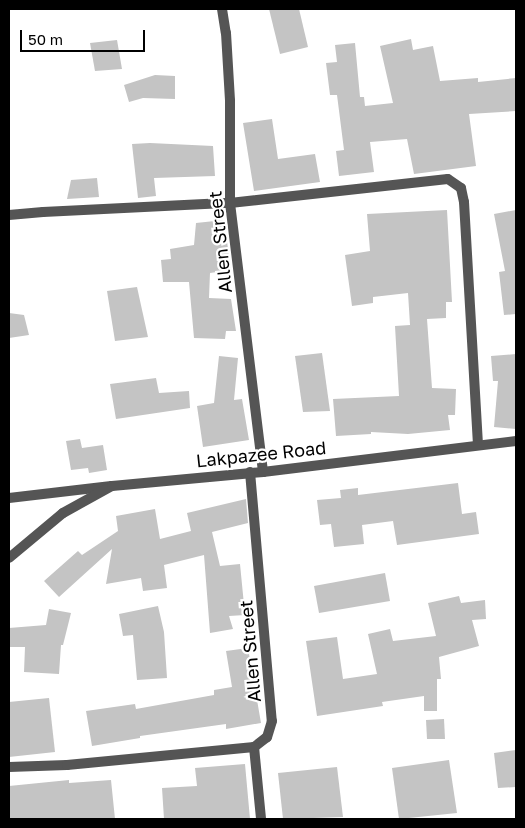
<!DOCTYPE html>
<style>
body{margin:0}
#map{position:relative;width:525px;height:828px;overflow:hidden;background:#fff;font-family:"Golos Text",sans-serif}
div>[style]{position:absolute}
.building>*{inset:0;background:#c4c4c4}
.pedestrian>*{height:10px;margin:-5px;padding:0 5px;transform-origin:5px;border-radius:5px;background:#555}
.minor>*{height:10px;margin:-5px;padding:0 5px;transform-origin:5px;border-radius:5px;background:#555}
.tertiary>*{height:10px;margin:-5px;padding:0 5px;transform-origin:5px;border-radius:5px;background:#555}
span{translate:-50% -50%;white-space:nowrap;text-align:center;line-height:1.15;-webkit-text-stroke:4.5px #fff;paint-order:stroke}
.street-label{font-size:18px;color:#000}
.frame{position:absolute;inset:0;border:10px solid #000;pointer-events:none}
.scale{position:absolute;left:20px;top:30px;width:125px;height:22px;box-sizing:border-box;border:2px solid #000;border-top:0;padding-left:6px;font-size:15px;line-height:18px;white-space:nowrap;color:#000;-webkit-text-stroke:4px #fff;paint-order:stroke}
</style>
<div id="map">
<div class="building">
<i style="clip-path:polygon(269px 9px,299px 9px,308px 47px,280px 54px)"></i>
<i style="clip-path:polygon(411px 39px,413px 50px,433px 46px,440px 81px,478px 78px,478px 82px,516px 78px,516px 111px,469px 114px,476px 166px,414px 174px,407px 139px,370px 142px,374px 172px,339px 176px,336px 151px,344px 150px,337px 95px,330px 95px,326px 63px,337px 62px,335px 45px,355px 43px,360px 97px,364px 97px,365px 106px,393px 103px,380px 46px)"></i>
<i style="clip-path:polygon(117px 40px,122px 69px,95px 71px,90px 43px)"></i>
<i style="clip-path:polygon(155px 75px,175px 76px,175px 99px,143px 98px,129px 102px,124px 85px)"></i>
<i style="clip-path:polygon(272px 119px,278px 159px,315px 154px,320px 182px,254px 191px,243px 123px)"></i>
<i style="clip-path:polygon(150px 143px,213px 146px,215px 176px,154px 178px,156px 196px,138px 198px,132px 144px)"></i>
<i style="clip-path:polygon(97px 178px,99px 197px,67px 199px,71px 180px)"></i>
<i style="clip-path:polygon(447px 210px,452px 302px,446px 302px,446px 318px,427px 319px,432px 388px,456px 389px,455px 415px,448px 415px,450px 430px,408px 434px,371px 432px,371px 434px,336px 436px,333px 399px,399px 396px,395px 326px,410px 325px,408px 293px,373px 297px,373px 303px,352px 306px,345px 255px,370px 251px,367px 214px)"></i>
<i style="clip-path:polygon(516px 210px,516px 314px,504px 315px,499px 272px,505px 271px,494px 214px)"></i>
<i style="clip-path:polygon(224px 220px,231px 270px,210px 273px,209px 298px,231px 299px,236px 331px,226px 331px,225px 339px,194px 338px,189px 282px,163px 282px,161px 260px,171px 259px,170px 249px,194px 245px,196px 223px)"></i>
<i style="clip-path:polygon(137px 287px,148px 337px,115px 341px,107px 291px)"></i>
<i style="clip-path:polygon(9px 313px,24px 315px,29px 335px,9px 338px)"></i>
<i style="clip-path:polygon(322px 353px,330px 411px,303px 412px,295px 356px)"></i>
<i style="clip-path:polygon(516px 354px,516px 429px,494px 427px,498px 381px,493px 381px,491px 356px)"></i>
<i style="clip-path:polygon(219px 356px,238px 358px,234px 400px,242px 399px,249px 440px,203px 447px,197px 406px,214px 403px)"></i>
<i style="clip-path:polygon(156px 378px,159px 393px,189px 391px,190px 408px,116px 419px,110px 384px)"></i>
<i style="clip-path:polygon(80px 439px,82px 448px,103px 445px,107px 470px,89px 473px,88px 468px,71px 470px,66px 441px)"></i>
<i style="clip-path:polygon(458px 483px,462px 514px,476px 512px,479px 534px,397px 545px,393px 521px,362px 525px,364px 544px,334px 547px,331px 524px,320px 525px,317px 500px,341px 498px,340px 490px,358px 488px,358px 495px)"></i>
<i style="clip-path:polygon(246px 499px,248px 523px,212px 532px,220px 566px,240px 564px,245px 615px,229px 616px,233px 629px,210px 633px,204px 555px,164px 565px,167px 588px,143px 591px,141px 578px,106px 584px,112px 549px,59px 597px,44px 581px,78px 551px,82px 555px,118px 531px,116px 516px,155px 509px,160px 539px,191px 531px,187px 513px)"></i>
<i style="clip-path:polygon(385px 573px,390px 601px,319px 613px,314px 586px)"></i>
<i style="clip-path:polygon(459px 596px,461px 603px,485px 600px,486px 619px,472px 620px,479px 646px,439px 657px,441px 679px,437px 679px,437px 711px,424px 711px,424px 696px,382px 702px,383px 706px,317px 716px,306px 641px,337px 637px,343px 679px,377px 674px,368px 634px,390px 629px,393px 641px,436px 636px,428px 603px)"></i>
<i style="clip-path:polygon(158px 606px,164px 632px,167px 678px,137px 680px,133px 635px,123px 636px,119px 614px)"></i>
<i style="clip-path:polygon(49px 609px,71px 613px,63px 645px,61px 645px,59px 674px,24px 672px,25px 647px,9px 647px,9px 628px,46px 625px)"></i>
<i style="clip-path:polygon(248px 648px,261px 723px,226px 729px,226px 724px,140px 736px,140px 738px,92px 746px,86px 711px,135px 704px,136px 709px,214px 695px,214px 690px,232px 687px,226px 651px)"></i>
<i style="clip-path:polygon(49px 698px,55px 752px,9px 757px,9px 702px)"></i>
<i style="clip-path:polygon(444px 719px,445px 739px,427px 739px,426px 720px)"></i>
<i style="clip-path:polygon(516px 750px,516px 787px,498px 788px,494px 753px)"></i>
<i style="clip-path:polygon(449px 760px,457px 813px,399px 819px,392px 768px)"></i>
<i style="clip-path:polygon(245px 764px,250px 819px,164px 819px,162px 788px,197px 786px,195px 768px)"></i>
<i style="clip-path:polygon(337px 767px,343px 817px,283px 819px,278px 773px)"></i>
<i style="clip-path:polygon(69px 780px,69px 783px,111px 780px,115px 819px,9px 819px,9px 786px)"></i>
</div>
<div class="pedestrian">
<i style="left:9px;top:215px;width:34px;rotate:-5deg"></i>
</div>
<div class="minor">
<i style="left:222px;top:9px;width:24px;rotate:81deg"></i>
<i style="left:226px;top:33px;width:68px;rotate:86.6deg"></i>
<i style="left:230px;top:101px;width:102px;rotate:90deg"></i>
<i style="left:230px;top:203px;width:271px;rotate:83deg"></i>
<i style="left:43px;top:212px;width:187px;rotate:-2.8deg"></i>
<i style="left:230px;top:203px;width:219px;rotate:-6.3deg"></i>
<i style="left:448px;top:179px;width:16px;rotate:35deg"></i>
<i style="left:461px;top:188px;width:14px;rotate:78deg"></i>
<i style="left:464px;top:202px;width:243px;rotate:86.7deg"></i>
<i style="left:250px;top:472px;width:250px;rotate:85deg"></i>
<i style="left:272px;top:721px;width:17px;rotate:107deg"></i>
<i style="left:267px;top:737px;width:16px;rotate:142deg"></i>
<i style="left:254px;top:747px;width:72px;rotate:84.4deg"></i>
<i style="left:9px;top:498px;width:103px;rotate:-6.7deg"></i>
<i style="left:9px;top:767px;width:58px;rotate:-2deg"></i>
<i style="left:67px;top:765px;width:188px;rotate:-5.5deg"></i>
</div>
<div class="tertiary">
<i style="left:9px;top:558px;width:70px;rotate:-39.8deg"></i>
<i style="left:63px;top:513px;width:56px;rotate:-28.9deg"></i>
<i style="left:112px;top:486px;width:152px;rotate:-5.3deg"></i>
<i style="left:263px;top:472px;width:255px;rotate:-7deg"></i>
</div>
<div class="street-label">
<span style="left:220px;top:242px;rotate:-96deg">Allen Street</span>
<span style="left:261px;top:454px;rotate:-6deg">Lakpazee Road</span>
<span style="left:250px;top:651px;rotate:-95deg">Allen Street</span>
</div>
<div class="frame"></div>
<div class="scale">50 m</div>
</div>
